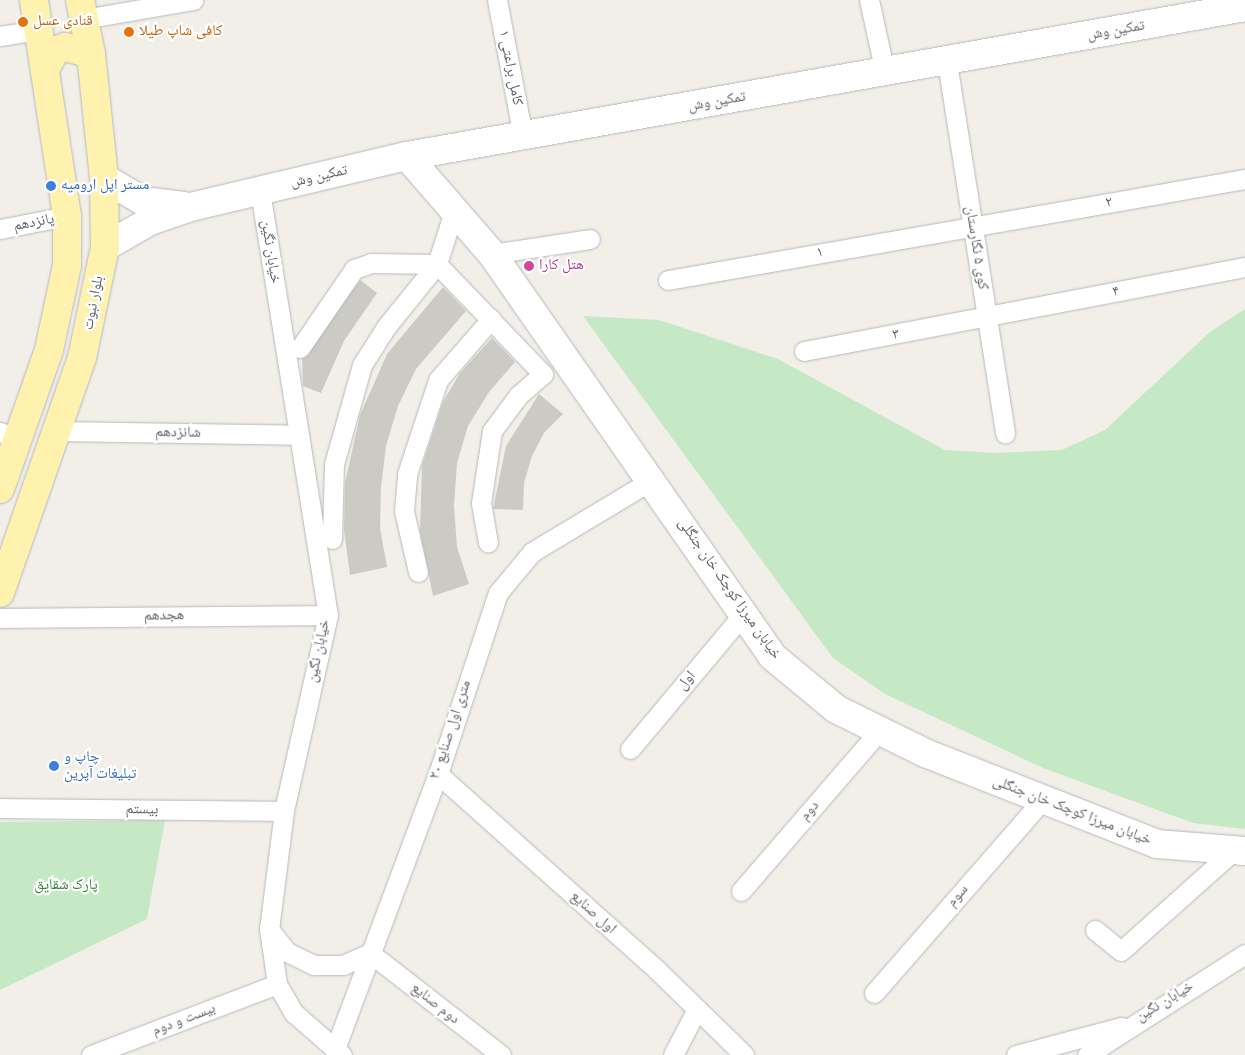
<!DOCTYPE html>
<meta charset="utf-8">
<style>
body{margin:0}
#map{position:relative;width:1245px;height:1055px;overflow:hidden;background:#f1efe8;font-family:Overpass,"Noto Naskh Arabic",sans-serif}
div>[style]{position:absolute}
.green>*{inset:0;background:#c5e8c5}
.building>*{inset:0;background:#cccac5}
.roads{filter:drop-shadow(0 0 1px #b5b8bc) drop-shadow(0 0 1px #b5b8bc)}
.street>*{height:19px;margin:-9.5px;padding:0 9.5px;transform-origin:9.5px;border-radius:9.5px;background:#fff}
.secondary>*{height:28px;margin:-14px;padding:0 14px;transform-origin:14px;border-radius:14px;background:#fff}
.primary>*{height:28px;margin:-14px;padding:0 14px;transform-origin:14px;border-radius:14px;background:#fff2af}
.dots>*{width:14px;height:14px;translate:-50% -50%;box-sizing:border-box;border:2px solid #fff;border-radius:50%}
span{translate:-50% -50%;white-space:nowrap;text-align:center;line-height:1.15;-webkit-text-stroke:4.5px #fff;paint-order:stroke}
.food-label{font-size:15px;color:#c56008}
.left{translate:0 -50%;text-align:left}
.street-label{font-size:15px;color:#5f6368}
.shop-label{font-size:15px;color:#366cbe}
.hotel-label{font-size:15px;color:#b23c85}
.park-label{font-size:15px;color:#348238}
</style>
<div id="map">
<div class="green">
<i style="clip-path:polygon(1245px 309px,1245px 829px,1193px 823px,1043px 768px,885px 694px,833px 658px,583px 316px,659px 320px,778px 359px,945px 450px,994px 453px,1062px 450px,1105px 430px,1210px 332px)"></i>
<i style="clip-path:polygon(165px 820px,147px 919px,0 990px,0 822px)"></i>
</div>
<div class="building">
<i style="clip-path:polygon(360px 280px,377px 293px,344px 341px,321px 393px,303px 386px,302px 359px)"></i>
<i style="clip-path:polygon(443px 287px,466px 311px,416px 369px,398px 406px,386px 446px,381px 487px,380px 528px,387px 567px,350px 575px,344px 530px,345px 483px,360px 415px,387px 354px)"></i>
<i style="clip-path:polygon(492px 338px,515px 362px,489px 392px,468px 426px,457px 463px,454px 506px,457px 547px,469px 584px,433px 596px,420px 531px,422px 466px,443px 402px,460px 373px)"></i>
<i style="clip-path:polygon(539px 394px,563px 414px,544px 433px,532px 456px,524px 483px,523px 510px,493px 509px,506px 446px)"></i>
</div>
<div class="roads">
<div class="street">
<i style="left:497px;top:0;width:138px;rotate:79.2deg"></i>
<i style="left:869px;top:0;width:75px;rotate:77.6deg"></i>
<i style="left:84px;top:19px;width:111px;rotate:-9.9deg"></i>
<i style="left:0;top:36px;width:39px;rotate:-9deg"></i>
<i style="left:947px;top:62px;width:376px;rotate:81.1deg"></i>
<i style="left:260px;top:191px;width:429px;rotate:80.9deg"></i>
<i style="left:328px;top:615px;width:201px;rotate:102.7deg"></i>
<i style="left:284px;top:811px;width:119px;rotate:97.2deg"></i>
<i style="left:269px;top:929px;width:56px;rotate:81.7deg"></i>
<i style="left:277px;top:984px;width:34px;rotate:60deg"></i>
<i style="left:294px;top:1013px;width:64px;rotate:41.2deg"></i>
<i style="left:0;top:229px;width:68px;rotate:-11deg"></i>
<i style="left:492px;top:254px;width:99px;rotate:-8.7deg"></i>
<i style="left:668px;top:280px;width:586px;rotate:-9.93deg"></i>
<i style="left:300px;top:348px;width:96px;rotate:-55.6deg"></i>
<i style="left:354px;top:269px;width:18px;rotate:-19deg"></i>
<i style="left:371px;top:263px;width:66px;rotate:0.9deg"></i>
<i style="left:437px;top:264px;width:56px;rotate:-72.2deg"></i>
<i style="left:804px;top:351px;width:449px;rotate:-10.8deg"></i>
<i style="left:57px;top:431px;width:242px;rotate:0.9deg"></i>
<i style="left:0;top:432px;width:18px;rotate:19deg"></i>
<i style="left:332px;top:539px;width:75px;rotate:-88.5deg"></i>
<i style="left:334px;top:464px;width:103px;rotate:-74.2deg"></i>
<i style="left:362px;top:365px;width:45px;rotate:-57.7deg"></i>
<i style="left:386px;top:327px;width:81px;rotate:-51deg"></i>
<i style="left:437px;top:264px;width:153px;rotate:46.1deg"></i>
<i style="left:543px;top:374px;width:33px;rotate:139deg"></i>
<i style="left:518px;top:396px;width:44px;rotate:126.6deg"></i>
<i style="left:492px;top:431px;width:73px;rotate:98.7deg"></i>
<i style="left:481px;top:503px;width:40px;rotate:80deg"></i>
<i style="left:418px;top:572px;width:63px;rotate:-102.9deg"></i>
<i style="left:404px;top:511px;width:37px;rotate:-85deg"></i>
<i style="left:407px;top:474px;width:99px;rotate:-71.7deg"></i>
<i style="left:438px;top:380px;width:81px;rotate:-49deg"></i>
<i style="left:0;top:618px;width:328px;rotate:-0.5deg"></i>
<i style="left:630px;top:749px;width:179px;rotate:-50deg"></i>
<i style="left:438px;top:774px;width:292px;rotate:41.8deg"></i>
<i style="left:656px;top:969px;width:123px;rotate:44.3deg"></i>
<i style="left:0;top:808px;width:284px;rotate:0.6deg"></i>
<i style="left:741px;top:891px;width:211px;rotate:-49.2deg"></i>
<i style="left:269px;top:929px;width:29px;rotate:52deg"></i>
<i style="left:287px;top:952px;width:30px;rotate:26deg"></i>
<i style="left:314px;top:965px;width:29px"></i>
<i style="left:343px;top:965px;width:30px;rotate:-24deg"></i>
<i style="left:370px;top:953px;width:166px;rotate:37.9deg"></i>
<i style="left:1095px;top:930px;width:33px;rotate:39deg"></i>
<i style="left:1121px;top:951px;width:147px;rotate:-41.7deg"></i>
<i style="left:1231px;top:853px;width:10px;rotate:11deg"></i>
<i style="left:874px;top:993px;width:257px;rotate:-48.9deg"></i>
<i style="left:335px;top:1049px;width:294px;rotate:-69.5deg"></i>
<i style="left:438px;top:774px;width:191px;rotate:-71.7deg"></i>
<i style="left:498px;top:593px;width:53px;rotate:-50.3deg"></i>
<i style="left:532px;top:552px;width:140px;rotate:-31deg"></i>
<i style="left:91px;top:1055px;width:199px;rotate:-20.9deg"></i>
<i style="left:673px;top:1055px;width:52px;rotate:-62.4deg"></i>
<i style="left:1016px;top:1055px;width:109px;rotate:-14.9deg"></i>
<i style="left:1087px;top:1055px;width:188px;rotate:-32.6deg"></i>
</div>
<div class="secondary">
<i style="left:407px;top:156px;width:130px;rotate:49.1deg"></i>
<i style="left:492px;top:254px;width:490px;rotate:55.1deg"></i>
<i style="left:772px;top:656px;width:83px;rotate:39.6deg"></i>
<i style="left:836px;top:709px;width:99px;rotate:26.3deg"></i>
<i style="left:925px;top:753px;width:249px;rotate:21.4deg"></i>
<i style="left:1157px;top:844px;width:88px;rotate:4.5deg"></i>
<i style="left:104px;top:178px;width:45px;rotate:30.5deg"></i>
<i style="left:143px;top:201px;width:41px;rotate:7deg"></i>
<i style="left:105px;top:247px;width:52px;rotate:-30deg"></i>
<i style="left:150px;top:221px;width:43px;rotate:-18.9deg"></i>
<i style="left:191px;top:207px;width:222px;rotate:-13.3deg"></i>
<i style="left:407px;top:156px;width:851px;rotate:-10.08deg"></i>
</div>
<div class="primary">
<i style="left:46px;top:68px;width:19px;rotate:-62deg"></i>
<i style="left:55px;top:51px;width:11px;rotate:-22deg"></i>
<i style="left:65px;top:47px;width:27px;rotate:15deg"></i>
<i style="left:0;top:489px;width:147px;rotate:-70.6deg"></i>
<i style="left:49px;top:350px;width:87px;rotate:-78deg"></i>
<i style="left:67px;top:265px;width:49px;rotate:-90deg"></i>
<i style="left:67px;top:216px;width:219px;rotate:-98.7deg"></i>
<i style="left:0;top:593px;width:249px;rotate:-70.8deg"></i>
<i style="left:82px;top:358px;width:113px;rotate:-78.3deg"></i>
<i style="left:105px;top:247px;width:69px;rotate:-90.8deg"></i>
<i style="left:104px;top:178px;width:125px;rotate:-96deg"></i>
<i style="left:91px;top:54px;width:55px;rotate:-101.5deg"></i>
</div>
</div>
<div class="dots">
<i style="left:23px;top:22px;background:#e8710a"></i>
<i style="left:129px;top:32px;background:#e8710a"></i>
<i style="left:51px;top:186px;background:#3f7fe0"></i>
<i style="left:529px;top:266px;background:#d1479c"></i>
<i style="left:54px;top:766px;background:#3f7fe0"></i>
</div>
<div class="food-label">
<span class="left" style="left:33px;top:22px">قنادی عسل</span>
<span class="left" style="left:139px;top:32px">کافی شاپ طیلا</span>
</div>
<div class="street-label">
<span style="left:1116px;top:31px;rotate:-10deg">تمکین وش</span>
<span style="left:510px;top:68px;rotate:79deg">کامل براعتی ۱</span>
<span style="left:717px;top:102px;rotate:-10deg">تمکین وش</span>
<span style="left:319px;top:177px;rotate:-13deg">تمکین وش</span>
<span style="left:1109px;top:203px;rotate:-10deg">۲</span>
<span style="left:34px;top:223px;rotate:-11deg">پانزدهم</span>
<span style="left:976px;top:248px;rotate:81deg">کوی ۵ نگارستان</span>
<span style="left:270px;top:252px;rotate:81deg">خیابان نگین</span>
<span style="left:820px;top:253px;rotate:-10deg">۱</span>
<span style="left:1116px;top:292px;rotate:-11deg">۴</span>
<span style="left:94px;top:303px;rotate:-79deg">بلوار نبوت</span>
<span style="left:896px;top:335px;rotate:-10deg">۳</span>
<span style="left:178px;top:433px;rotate:1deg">شانزدهم</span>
<span style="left:729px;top:589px;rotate:55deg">خیابان میرزا کوچک خان جنگلی</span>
<span style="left:164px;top:616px;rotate:-1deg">هجدهم</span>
<span style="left:319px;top:651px;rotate:-78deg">خیابان نگین</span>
<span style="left:687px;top:681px;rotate:-50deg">اول</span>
<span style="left:451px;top:730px;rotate:-72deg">۲۰ متری اول صنایع</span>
<span style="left:142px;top:810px;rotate:1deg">بیستم</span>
<span style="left:810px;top:811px;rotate:-49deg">دوم</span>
<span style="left:1072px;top:811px;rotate:21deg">خیابان میرزا کوچک خان جنگلی</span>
<span style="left:958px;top:896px;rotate:-49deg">سوم</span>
<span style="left:593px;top:913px;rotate:42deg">اول صنایع</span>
<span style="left:1165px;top:1002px;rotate:-31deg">خیابان نگین</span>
<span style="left:435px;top:1004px;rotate:38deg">دوم صنایع</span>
<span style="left:184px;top:1020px;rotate:-21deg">بیست و دوم</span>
</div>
<div class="shop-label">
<span class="left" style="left:61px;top:186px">مستر اپل ارومیه</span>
<span class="left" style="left:64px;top:766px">چاپ و<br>تبلیغات آپرین</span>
</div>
<div class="hotel-label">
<span class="left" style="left:539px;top:266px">هتل کارا</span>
</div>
<div class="park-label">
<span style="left:66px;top:886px">پارک شقایق</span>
</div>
</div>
